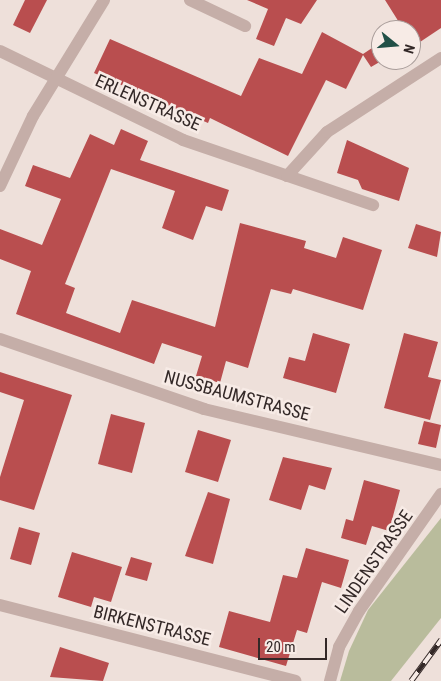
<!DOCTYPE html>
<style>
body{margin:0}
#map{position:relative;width:441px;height:681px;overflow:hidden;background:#eee0da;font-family:"Roboto Condensed",sans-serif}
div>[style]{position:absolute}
.green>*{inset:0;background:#b9bc9c}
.building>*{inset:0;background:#b94e4f}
.street>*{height:12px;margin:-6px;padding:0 6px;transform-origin:6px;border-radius:6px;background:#c5aea8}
.rail>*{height:5.5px;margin-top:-2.75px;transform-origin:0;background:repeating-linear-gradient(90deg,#f7ebe6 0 11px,#332827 0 22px);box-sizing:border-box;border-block:1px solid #332827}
span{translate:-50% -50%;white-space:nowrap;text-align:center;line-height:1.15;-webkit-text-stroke:5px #f7ebe6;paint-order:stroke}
.street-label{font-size:18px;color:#332827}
.north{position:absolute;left:371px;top:20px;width:50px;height:50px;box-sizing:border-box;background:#f7ebe6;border:1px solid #a99d9a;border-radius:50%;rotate:107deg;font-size:14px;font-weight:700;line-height:20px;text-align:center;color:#332827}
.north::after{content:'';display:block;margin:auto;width:18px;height:22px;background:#215047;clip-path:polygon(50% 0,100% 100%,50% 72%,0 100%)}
.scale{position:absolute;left:258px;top:638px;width:69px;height:22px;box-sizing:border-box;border:2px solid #332827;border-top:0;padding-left:6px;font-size:15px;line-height:18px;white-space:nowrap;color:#332827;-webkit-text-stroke:4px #f7ebe6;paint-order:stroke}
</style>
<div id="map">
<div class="green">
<i style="clip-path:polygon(441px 518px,441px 618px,391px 681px,340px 681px,349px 651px,368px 610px)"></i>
</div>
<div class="building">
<i style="clip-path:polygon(25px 0,47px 0,30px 33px,13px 25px)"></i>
<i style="clip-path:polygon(247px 0,317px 0,301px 24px,286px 18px,274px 46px,256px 39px,268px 9px)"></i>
<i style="clip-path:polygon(385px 0,441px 0,441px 28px,414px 46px,411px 30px,398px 30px,402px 27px)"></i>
<i style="clip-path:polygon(322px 32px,363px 54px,381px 42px,383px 60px,371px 67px,363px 55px,346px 89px,326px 80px,288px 156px,210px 118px,208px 123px,94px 73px,110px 39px,241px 96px,259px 58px,302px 74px)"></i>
<i style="clip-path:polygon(121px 129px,148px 141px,140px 160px,229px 190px,222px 211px,206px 206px,193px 240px,162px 228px,175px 191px,111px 169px,65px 284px,75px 288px,66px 313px,120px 333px,132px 300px,215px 327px,240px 223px,306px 241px,304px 248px,336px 258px,343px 237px,382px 250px,363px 310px,293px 289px,291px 294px,271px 289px,248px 368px,226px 361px,220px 383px,196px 376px,202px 356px,162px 343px,154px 364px,16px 314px,31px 271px,0 259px,0 229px,42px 245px,61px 199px,25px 186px,33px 165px,70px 178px,90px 134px,114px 145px)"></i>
<i style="clip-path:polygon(347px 140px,409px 168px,399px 201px,362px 189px,358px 180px,337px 173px)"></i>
<i style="clip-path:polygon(416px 224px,441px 232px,437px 257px,408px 248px)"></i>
<i style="clip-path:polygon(313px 333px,350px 344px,336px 393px,283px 378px,289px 357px,305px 361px)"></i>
<i style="clip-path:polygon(404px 333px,438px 342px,428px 377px,441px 380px,430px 420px,384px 408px)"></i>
<i style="clip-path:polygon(0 372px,72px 395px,34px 510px,0 500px,0 477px,24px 400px,0 392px)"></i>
<i style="clip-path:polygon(111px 414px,145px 423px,132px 473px,98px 464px)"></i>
<i style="clip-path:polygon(424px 421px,441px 425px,436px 448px,418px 444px)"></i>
<i style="clip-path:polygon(198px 430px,231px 440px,218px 482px,185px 472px)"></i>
<i style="clip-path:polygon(283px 457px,332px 468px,325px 490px,309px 485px,301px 510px,269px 500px)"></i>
<i style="clip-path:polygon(364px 480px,400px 490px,389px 531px,372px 526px,366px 545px,341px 538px,346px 519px,353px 521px)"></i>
<i style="clip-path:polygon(208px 492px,230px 499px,213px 564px,185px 556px)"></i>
<i style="clip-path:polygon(19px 527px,40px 533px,31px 565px,10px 559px)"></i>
<i style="clip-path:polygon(306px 548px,349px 560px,341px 588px,322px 582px,307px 633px,297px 630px,286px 666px,219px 647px,229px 611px,270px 622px,283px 575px,297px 578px)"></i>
<i style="clip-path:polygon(72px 552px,122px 567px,111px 602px,94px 597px,91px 607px,58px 597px)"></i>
<i style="clip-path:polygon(131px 557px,152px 563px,147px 581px,125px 575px)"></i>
<i style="clip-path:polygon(60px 647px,109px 663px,103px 681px,50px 677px)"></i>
</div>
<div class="street">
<i style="left:190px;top:0;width:61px;rotate:25.3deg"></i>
<i style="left:0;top:51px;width:203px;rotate:25.9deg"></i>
<i style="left:183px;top:140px;width:201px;rotate:18.9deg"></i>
<i style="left:287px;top:176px;width:59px;rotate:-47.7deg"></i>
<i style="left:327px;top:132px;width:136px;rotate:-33deg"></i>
<i style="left:0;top:186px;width:77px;rotate:-64.8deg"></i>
<i style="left:33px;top:116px;width:136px;rotate:-58.5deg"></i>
<i style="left:0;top:339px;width:216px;rotate:18.9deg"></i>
<i style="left:204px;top:409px;width:244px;rotate:13.3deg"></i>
<i style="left:0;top:605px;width:305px;rotate:14.4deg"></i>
<i style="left:330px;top:681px;width:35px;rotate:-75deg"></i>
<i style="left:339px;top:647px;width:41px;rotate:-60.9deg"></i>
<i style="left:359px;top:611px;width:143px;rotate:-55deg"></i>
</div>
<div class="rail">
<i style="left:411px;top:681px;width:51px;rotate:-53.8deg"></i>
</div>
<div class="street-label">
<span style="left:148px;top:103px;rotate:24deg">ERLENSTRASSE</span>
<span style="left:237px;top:396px;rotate:15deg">NUSSBAUMSTRASSE</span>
<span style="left:374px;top:562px;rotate:-55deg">LINDENSTRASSE</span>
<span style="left:152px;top:626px;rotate:14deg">BIRKENSTRASSE</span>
</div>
<div class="north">N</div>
<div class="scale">20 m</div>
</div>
